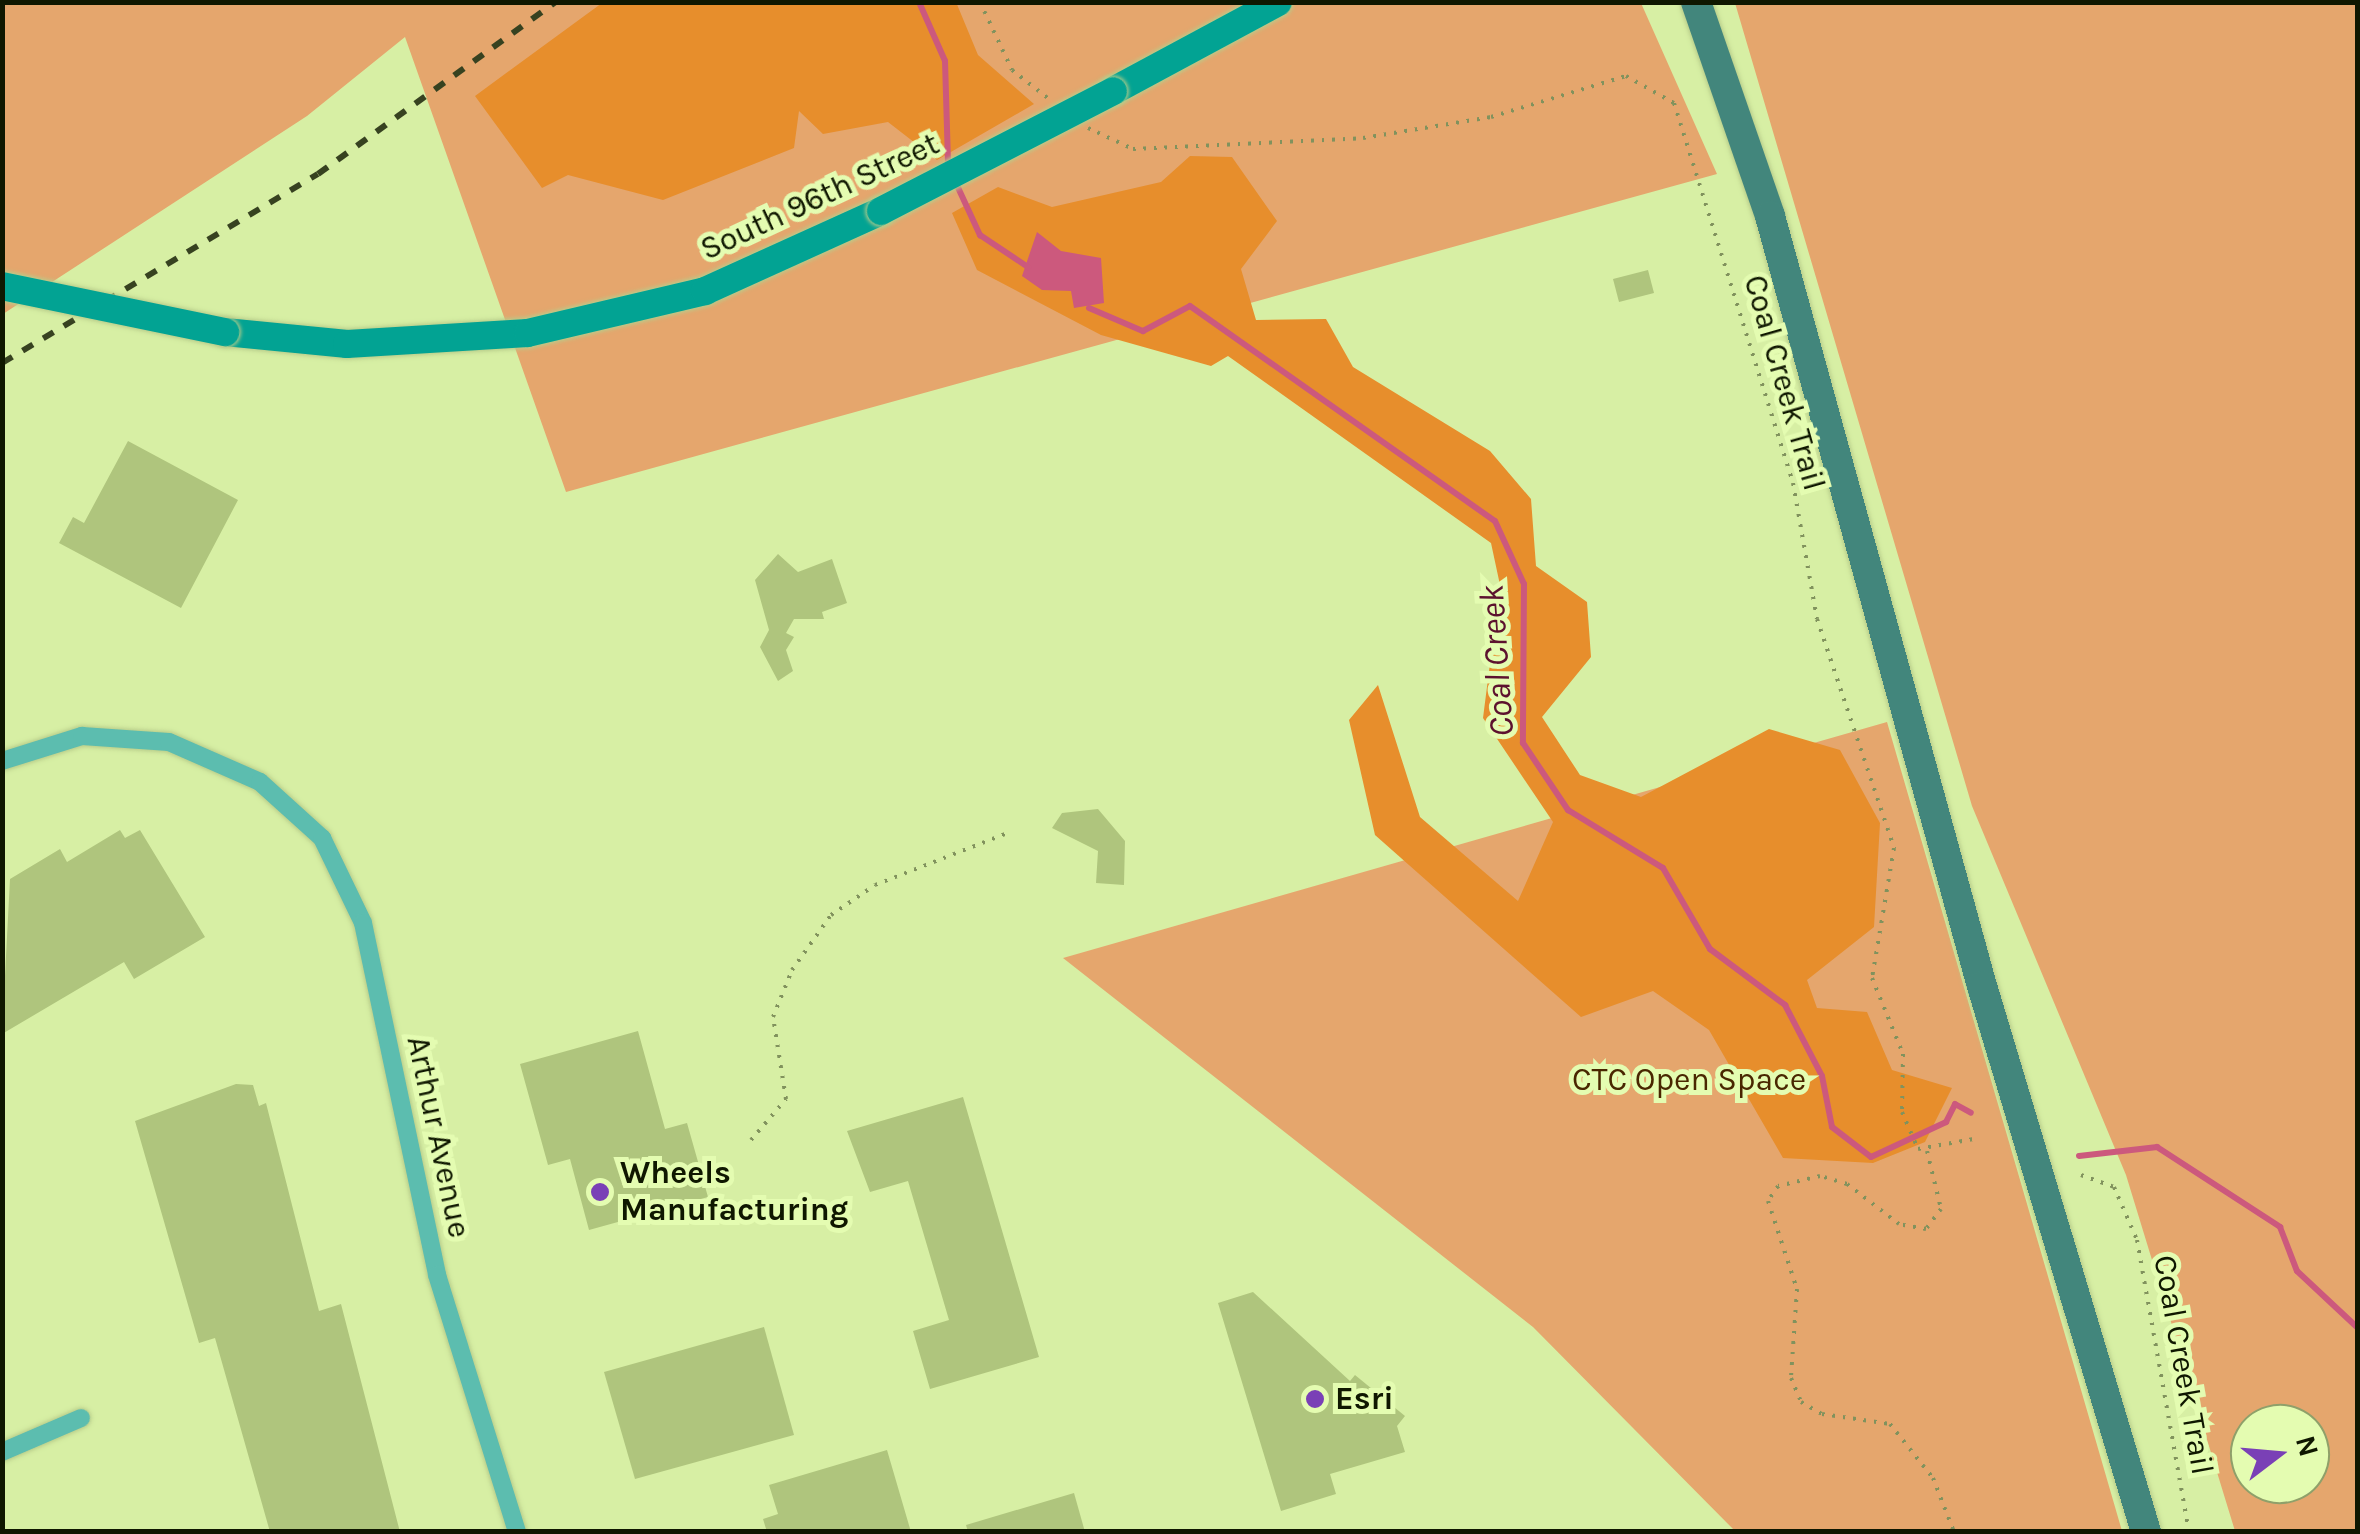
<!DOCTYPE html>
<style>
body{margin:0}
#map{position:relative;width:2360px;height:1534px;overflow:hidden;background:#d7efa4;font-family:Karla,sans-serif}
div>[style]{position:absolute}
.green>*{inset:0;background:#e5a66d}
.forest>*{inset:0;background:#e78e2c}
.water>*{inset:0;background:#cc597d}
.stream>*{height:6px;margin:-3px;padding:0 3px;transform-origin:3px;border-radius:3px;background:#cc597d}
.building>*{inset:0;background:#afc57d}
.path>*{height:4px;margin-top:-2px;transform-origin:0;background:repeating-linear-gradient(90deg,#81925d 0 2.5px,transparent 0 10.5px)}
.roads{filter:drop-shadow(0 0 2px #b7cc8a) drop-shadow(0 0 2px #b7cc8a)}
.street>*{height:18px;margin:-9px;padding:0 9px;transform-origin:9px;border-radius:9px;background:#5cbdaf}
.secondary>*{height:28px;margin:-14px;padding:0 14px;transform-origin:14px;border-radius:14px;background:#02a393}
.primary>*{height:30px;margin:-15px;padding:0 15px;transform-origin:15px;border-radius:15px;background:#42867c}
.rail>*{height:6px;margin-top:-3px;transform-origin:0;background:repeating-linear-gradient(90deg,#374220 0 12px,transparent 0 24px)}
.bridges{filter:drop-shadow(0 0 2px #b7cc8a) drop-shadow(0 0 2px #b7cc8a)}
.secondary-bridge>*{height:28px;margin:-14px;padding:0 14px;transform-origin:14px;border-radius:14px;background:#02a393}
.dots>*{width:28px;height:28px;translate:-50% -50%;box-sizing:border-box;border:5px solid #e4fcb1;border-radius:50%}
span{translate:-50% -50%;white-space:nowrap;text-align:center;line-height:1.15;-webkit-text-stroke:10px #e4fcb1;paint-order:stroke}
.street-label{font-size:32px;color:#0f1700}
.park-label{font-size:32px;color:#492600}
.poi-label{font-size:32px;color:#0f1700;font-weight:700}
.left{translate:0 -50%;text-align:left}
.water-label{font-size:35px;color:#5c122e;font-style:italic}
.frame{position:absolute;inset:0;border:5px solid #0f1700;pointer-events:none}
.north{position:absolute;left:2230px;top:1404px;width:100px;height:100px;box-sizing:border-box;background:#e4fcb1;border:2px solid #8fa06a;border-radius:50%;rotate:74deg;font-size:28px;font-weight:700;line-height:40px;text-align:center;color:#0f1700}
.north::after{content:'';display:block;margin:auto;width:35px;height:45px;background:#7a40b6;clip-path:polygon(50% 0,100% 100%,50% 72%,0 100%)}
</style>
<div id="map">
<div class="green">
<i style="clip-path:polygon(3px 3px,1641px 3px,1717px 174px,566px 492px,405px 37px,307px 116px,3px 314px)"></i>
<i style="clip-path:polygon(evenodd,1735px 3px,2357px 3px,2357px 1531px,2235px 1531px,2126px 1175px,1972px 806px,1735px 3px,2250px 1424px,2310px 1424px,2310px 1484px,2250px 1484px,2250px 1424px)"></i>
<i style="clip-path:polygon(1887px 722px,2122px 1531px,1735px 1531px,1533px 1327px,1063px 958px)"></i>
</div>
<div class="forest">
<i style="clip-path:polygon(956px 2px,978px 55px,1034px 104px,937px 160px,888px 122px,823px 134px,799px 111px,794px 148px,663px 200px,568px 175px,542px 188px,475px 96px,602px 3px)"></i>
<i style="clip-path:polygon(1190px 156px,1232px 157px,1277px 221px,1241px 269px,1256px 320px,1326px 319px,1353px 367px,1490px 451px,1531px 499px,1536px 566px,1587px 602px,1591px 657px,1542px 717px,1580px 775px,1641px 797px,1769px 729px,1840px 750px,1880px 823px,1874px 927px,1807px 980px,1817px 1008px,1867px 1012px,1892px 1070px,1952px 1088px,1925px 1142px,1873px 1163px,1783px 1158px,1709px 1030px,1653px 991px,1581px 1017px,1375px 835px,1349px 720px,1378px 685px,1420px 817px,1518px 901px,1553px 822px,1483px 718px,1500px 585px,1491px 543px,1228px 356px,1211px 366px,1101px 335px,977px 270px,952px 213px,998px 187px,1052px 207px,1161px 182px)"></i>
</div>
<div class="water">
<i style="clip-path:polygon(1037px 232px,1061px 251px,1101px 258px,1104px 303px,1074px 308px,1071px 291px,1042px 290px,1022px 276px)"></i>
</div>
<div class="stream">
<i style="left:919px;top:2px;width:64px;rotate:66.2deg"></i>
<i style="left:945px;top:61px;width:104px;rotate:88.3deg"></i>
<i style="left:955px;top:181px;width:60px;rotate:65.2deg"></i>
<i style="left:980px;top:235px;width:58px;rotate:33.7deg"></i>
<i style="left:1089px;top:308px;width:59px;rotate:23.1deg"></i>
<i style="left:1143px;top:331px;width:53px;rotate:-28deg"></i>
<i style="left:1190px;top:306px;width:373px;rotate:35.2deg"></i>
<i style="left:1495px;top:521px;width:69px;rotate:65.3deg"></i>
<i style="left:1524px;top:584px;width:159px;rotate:90.4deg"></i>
<i style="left:1523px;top:743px;width:81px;rotate:56.1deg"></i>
<i style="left:1568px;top:810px;width:111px;rotate:31.4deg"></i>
<i style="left:1663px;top:868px;width:94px;rotate:59.9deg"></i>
<i style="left:1710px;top:949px;width:94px;rotate:36.7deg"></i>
<i style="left:1785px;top:1005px;width:80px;rotate:62.5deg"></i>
<i style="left:1822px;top:1076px;width:52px;rotate:78.9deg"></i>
<i style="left:1832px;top:1127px;width:49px;rotate:37.6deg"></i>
<i style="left:1871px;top:1157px;width:83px;rotate:-25deg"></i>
<i style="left:1946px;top:1122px;width:20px;rotate:-63deg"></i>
<i style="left:1955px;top:1104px;width:18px;rotate:29deg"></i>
<i style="left:2079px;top:1156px;width:79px;rotate:-6.6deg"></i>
<i style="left:2157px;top:1147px;width:147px;rotate:33deg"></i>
<i style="left:2280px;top:1227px;width:47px;rotate:68.9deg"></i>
<i style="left:2297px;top:1271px;width:83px;rotate:43.1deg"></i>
</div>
<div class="building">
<i style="clip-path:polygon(1648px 270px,1654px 293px,1619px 302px,1613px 279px)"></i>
<i style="clip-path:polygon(128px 441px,238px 500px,181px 608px,59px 543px,73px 517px,84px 523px)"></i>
<i style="clip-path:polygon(778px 554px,798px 572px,832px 559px,847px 603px,822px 612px,824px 619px,794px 619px,786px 633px,794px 637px,786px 650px,793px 671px,778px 681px,760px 647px,769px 630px,755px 580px)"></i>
<i style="clip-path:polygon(1098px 809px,1125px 841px,1124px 885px,1096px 883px,1098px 851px,1052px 828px,1062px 813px)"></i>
<i style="clip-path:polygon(120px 830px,125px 838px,140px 830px,205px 937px,134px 979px,124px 962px,2px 1034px,10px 879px,60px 849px,67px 862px)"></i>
<i style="clip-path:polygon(638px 1031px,665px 1129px,687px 1123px,708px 1197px,589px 1230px,570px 1159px,548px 1165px,520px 1064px)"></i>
<i style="clip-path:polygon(236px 1084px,253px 1085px,259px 1106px,266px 1103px,319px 1311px,341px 1304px,400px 1532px,270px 1532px,215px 1338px,199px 1343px,135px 1121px)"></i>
<i style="clip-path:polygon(963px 1097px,1039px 1357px,930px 1389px,913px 1331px,949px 1320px,908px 1181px,870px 1192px,847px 1131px)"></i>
<i style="clip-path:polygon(1253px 1292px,1350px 1381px,1355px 1375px,1405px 1416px,1397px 1426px,1405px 1452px,1330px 1474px,1336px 1494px,1281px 1511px,1218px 1303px)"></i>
<i style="clip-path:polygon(764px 1327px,794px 1435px,635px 1479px,604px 1372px)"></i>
<i style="clip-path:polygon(887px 1450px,911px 1532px,767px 1532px,763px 1519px,778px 1514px,769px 1485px)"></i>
<i style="clip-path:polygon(1074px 1493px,1085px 1532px,968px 1532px,966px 1525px)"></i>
</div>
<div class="path">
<i style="left:980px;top:2px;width:75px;rotate:64.8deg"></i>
<i style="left:1012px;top:70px;width:47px;rotate:38.1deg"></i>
<i style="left:1088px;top:128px;width:50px;rotate:25deg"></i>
<i style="left:1133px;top:149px;width:230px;rotate:-2.7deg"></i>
<i style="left:1363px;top:138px;width:130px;rotate:-9.3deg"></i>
<i style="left:1491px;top:117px;width:141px;rotate:-16.9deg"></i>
<i style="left:1626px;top:76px;width:55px;rotate:29.4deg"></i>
<i style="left:1674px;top:103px;width:398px;rotate:72.6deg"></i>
<i style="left:1793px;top:483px;width:138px;rotate:80deg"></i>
<i style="left:1817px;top:619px;width:242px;rotate:71.4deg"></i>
<i style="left:1894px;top:848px;width:132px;rotate:99.6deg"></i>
<i style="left:1872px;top:978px;width:82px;rotate:67.8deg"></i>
<i style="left:1903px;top:1054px;width:58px;rotate:91deg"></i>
<i style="left:1902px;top:1112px;width:40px;rotate:66.6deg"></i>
<i style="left:1918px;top:1149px;width:62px;rotate:-10.2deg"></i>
<i style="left:751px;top:1140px;width:54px;rotate:-49.5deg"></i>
<i style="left:786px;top:1099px;width:83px;rotate:-99deg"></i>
<i style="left:773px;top:1017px;width:51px;rotate:-68deg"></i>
<i style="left:792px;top:970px;width:67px;rotate:-54.7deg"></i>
<i style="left:831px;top:915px;width:53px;rotate:-34.3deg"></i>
<i style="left:875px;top:885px;width:140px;rotate:-21.4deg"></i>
<i style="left:1927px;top:1151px;width:60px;rotate:76.4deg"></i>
<i style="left:1941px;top:1209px;width:25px;rotate:127deg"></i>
<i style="left:1926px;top:1229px;width:27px;rotate:-170deg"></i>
<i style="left:1899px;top:1224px;width:66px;rotate:-142.4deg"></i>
<i style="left:1847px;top:1184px;width:28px;rotate:-163deg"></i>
<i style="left:1820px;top:1176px;width:43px;rotate:166.6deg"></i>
<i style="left:1778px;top:1186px;width:18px;rotate:124deg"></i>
<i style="left:1768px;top:1201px;width:93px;rotate:71.8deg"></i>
<i style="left:1797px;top:1289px;width:89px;rotate:93.9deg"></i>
<i style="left:1791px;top:1378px;width:26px;rotate:67deg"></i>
<i style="left:1801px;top:1402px;width:24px;rotate:30deg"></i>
<i style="left:1822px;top:1414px;width:69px;rotate:8.4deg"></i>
<i style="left:1890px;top:1424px;width:69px;rotate:51.5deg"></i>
<i style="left:1933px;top:1478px;width:58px;rotate:68.7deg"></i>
<i style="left:2081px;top:1175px;width:35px;rotate:20deg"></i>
<i style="left:2114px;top:1187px;width:58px;rotate:66.5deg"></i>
<i style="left:2137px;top:1240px;width:297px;rotate:79.9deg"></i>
</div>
<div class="roads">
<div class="street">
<i style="left:2px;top:761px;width:84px;rotate:-17.4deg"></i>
<i style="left:82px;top:736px;width:87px;rotate:3.9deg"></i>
<i style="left:169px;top:742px;width:99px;rotate:23.7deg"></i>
<i style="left:260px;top:782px;width:84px;rotate:42.1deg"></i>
<i style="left:322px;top:838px;width:94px;rotate:64.2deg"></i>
<i style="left:363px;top:923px;width:360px;rotate:78.1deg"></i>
<i style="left:437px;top:1275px;width:269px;rotate:72.7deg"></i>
<i style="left:2px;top:1452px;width:86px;rotate:-23.3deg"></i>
</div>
<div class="secondary">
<i style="left:1113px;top:91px;width:187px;rotate:-28.3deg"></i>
<i style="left:225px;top:332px;width:123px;rotate:5.6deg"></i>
<i style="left:347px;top:344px;width:181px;rotate:-3.5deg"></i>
<i style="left:528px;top:333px;width:182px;rotate:-13.3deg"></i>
<i style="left:705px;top:291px;width:193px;rotate:-24.4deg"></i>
</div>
<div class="primary">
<i style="left:1696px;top:2px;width:226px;rotate:70.9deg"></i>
<i style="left:1770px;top:216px;width:799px;rotate:74.61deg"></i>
<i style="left:1982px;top:986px;width:570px;rotate:73.28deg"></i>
</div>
</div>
<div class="rail">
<i style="left:2px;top:363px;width:368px;rotate:-30.9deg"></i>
<i style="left:318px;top:174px;width:294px;rotate:-35.9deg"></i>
</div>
<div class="bridges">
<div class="secondary-bridge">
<i style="left:881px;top:211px;width:261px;rotate:-27.3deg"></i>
<i style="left:2px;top:286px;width:228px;rotate:11.7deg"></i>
</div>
</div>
<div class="dots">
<i style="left:600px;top:1192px;background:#7a40b6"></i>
<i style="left:1315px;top:1399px;background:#7a40b6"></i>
</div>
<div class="street-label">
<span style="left:820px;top:197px;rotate:-25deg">South 96th Street</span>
<span style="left:1784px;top:383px;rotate:74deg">Coal Creek Trail</span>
<span style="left:438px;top:1137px;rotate:78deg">Arthur Avenue</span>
<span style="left:2183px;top:1365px;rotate:80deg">Coal Creek Trail</span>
</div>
<div class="park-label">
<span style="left:1689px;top:1080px">CTC Open Space</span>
</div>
<div class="poi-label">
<span class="left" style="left:620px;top:1192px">Wheels<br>Manufacturing</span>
<span class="left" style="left:1335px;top:1399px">Esri</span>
</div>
<div class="water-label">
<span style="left:1497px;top:661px;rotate:-94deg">Coal Creek</span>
</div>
<div class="frame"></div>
<div class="north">N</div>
</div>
